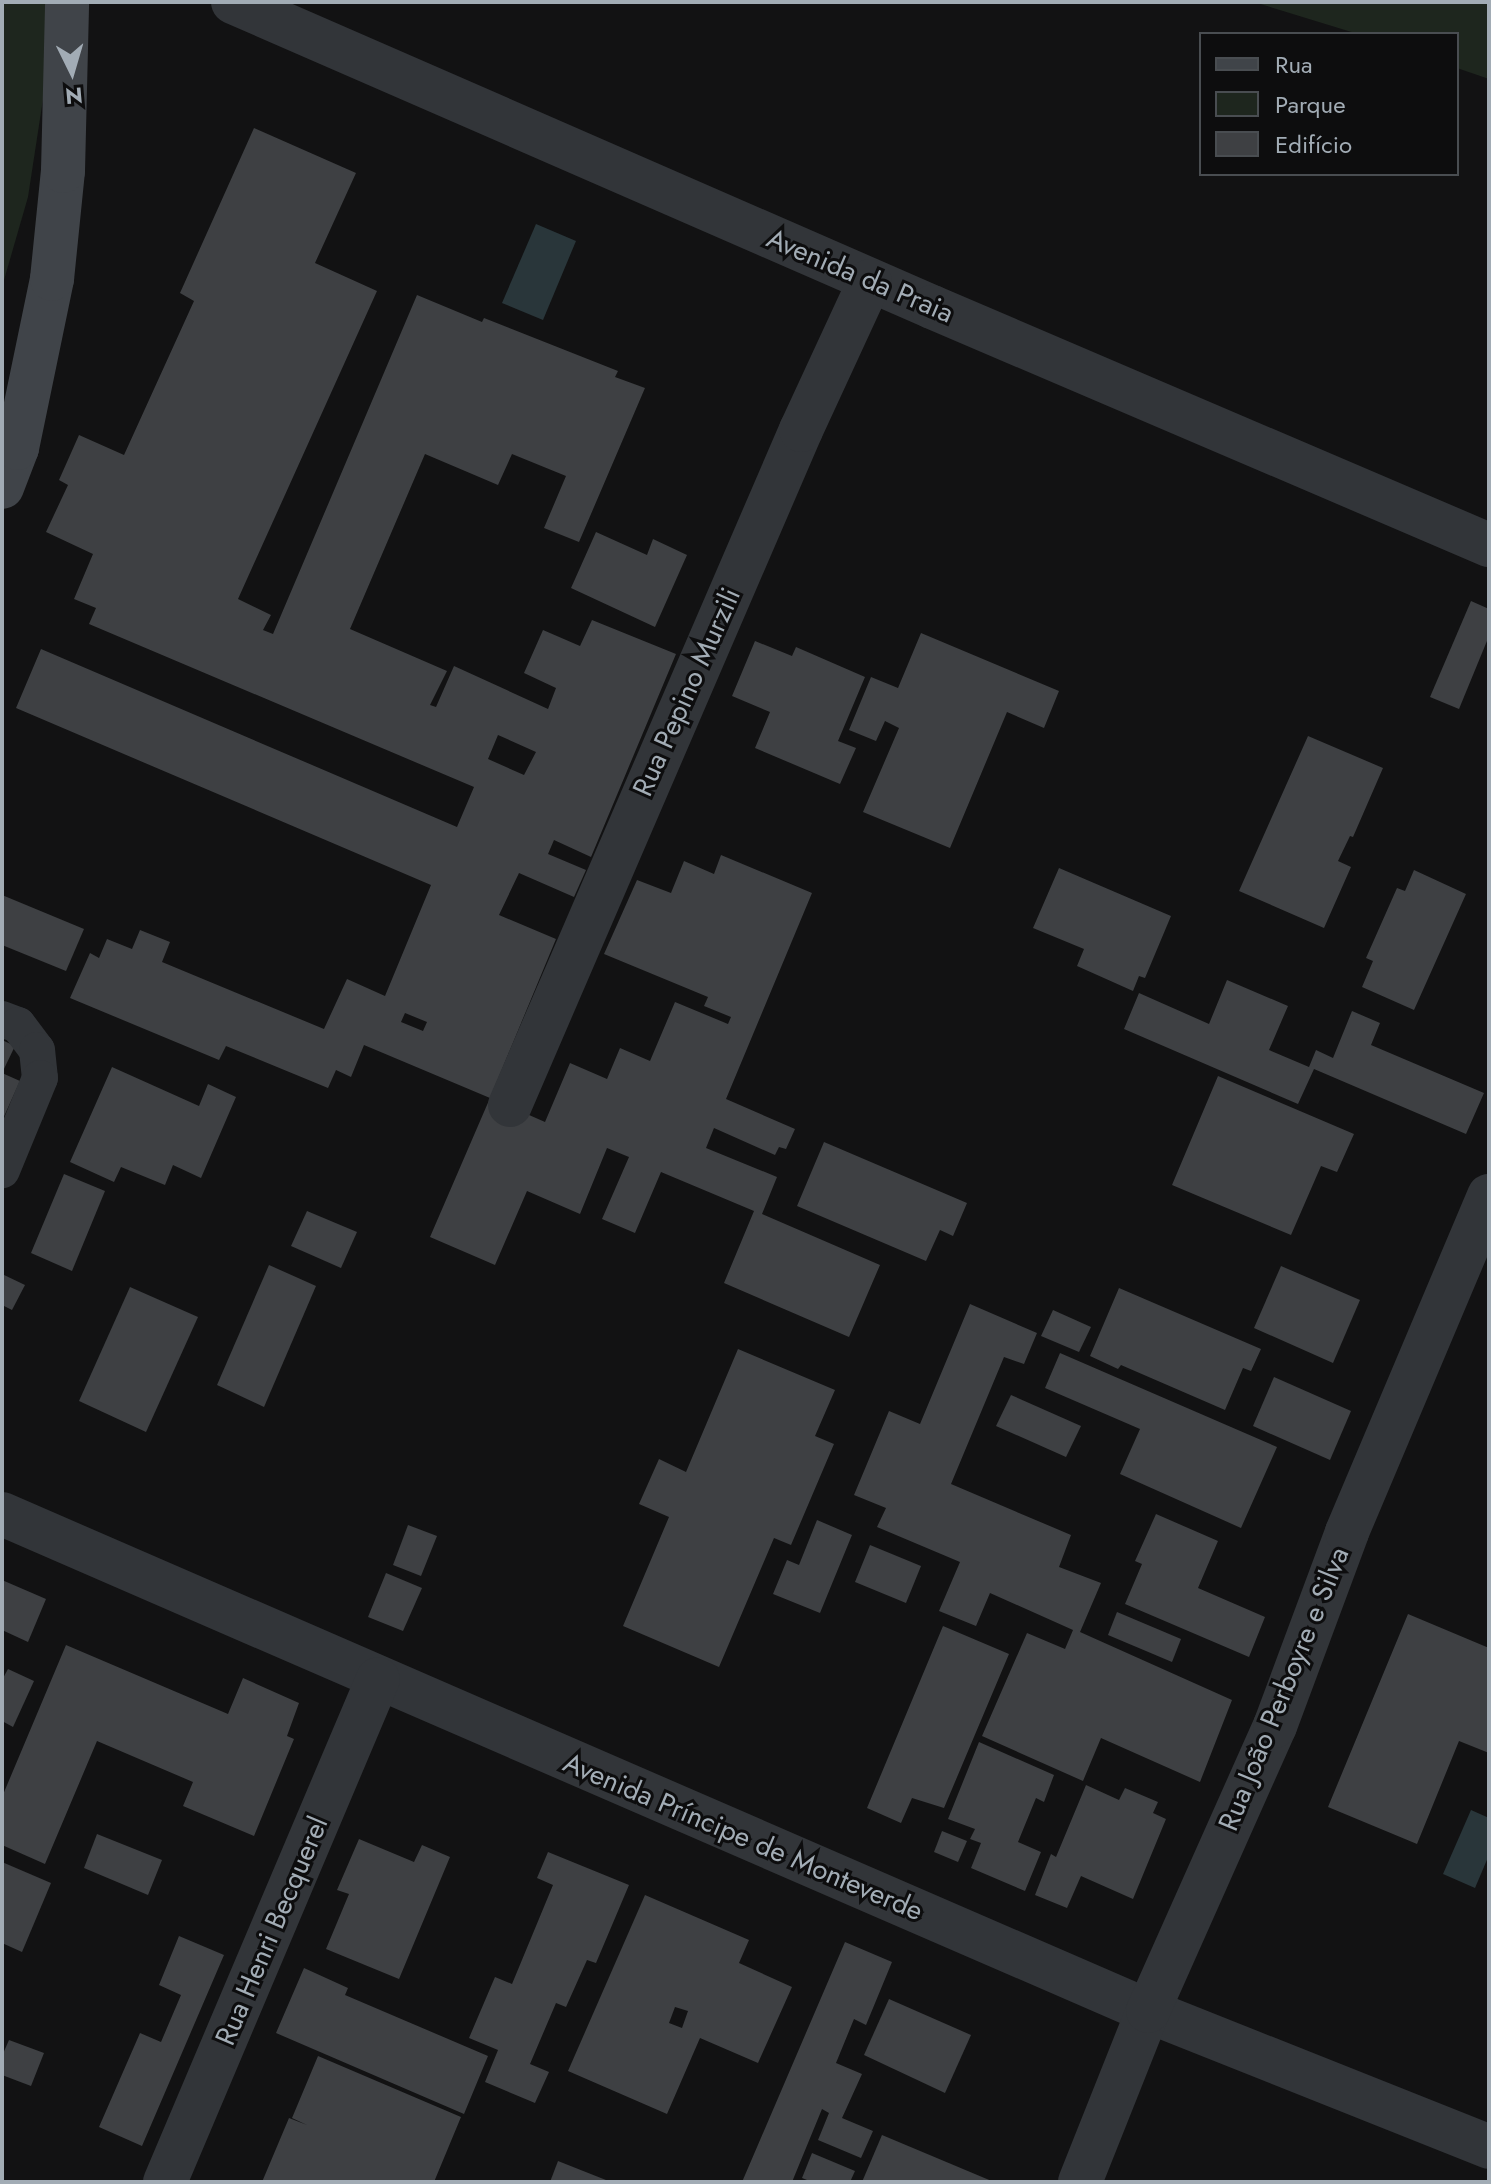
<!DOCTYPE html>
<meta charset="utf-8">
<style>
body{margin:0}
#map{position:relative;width:1491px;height:2184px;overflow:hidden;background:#121213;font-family:Jost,sans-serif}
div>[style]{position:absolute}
.green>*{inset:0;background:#1e261e}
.water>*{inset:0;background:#29363a}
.building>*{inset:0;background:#3e4043}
.service>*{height:36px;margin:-18px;padding:0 18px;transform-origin:18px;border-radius:18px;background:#323539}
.minor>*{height:44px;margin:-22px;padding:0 22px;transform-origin:22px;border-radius:22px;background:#323539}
.secondary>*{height:44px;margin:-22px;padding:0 22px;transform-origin:22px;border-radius:22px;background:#404449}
span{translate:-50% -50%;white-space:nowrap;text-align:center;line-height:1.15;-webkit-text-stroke:6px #0d0d0e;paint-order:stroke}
.street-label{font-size:28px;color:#a2acb5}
.frame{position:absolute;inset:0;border:4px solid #a2acb5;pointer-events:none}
.legend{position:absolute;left:1199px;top:32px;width:260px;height:144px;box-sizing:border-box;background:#0d0d0e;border:2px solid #494d51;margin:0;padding:10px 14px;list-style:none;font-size:24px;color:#a2acb5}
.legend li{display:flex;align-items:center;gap:16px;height:40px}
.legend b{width:40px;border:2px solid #494d51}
.north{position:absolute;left:32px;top:32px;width:80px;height:80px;-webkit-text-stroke:6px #0d0d0e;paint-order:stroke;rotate:175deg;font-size:22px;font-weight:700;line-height:32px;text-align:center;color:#a2acb5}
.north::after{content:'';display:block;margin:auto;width:28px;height:36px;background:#a2acb5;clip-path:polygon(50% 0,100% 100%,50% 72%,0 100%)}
</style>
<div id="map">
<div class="green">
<i style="clip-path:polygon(2px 2px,52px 2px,51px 47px,28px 197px,2px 287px)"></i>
<i style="clip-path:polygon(1254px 2px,1489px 2px,1489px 79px,1457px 68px,1457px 34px,1358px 34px)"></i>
</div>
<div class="water">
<i style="clip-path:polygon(536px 224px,576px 241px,543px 320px,502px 303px)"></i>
<i style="clip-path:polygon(1471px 1810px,1489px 1818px,1489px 1855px,1475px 1888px,1443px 1874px)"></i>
</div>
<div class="building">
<i style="clip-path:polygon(evenodd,254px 128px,356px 173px,315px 263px,377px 291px,238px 599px,271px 615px,263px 630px,273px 634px,417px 295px,482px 322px,484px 318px,618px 371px,615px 377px,645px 388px,579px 542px,544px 528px,566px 476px,512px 454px,498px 485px,425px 454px,350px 629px,447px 671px,430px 705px,436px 707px,454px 666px,548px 709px,556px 688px,524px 673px,543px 630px,580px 646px,592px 620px,676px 654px,591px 857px,554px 840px,548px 854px,586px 870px,574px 897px,519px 873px,499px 915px,556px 939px,490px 1098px,364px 1045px,351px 1077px,336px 1070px,328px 1088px,226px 1046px,219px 1060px,70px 998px,90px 953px,99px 958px,107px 939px,132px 949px,140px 930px,170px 942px,162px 962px,324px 1029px,347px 979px,385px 996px,431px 885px,16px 708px,41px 649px,457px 827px,474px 787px,89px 624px,96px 608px,74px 599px,93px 554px,46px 532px,68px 485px,59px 480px,79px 435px,124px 455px,194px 301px,180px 293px,254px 128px,498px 735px,536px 752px,524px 775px,488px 759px,498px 735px,254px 128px,405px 1013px,427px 1022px,423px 1031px,401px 1022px,405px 1013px)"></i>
<i style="clip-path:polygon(596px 532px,647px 555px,653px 539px,687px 555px,655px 627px,571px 588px)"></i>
<i style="clip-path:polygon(1471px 601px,1489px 609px,1489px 636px,1459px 709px,1430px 697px)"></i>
<i style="clip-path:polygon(921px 633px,1059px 691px,1044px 728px,1007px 712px,950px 848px,863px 812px,899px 728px,885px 721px,876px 741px,849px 730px,871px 677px,898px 688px)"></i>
<i style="clip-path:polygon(755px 641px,792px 656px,796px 647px,865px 677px,838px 741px,856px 748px,840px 784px,755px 748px,770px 712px,732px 696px)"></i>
<i style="clip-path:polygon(1308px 736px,1383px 768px,1353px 837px,1350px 836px,1338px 861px,1351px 867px,1324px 928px,1239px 891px)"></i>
<i style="clip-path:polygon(721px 855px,812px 893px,726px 1099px,795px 1129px,786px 1149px,779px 1147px,775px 1155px,714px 1128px,706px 1148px,777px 1177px,762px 1214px,880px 1265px,849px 1337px,724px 1283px,754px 1211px,661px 1172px,635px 1233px,602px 1219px,629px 1157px,607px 1148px,580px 1214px,527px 1191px,495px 1265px,430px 1237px,490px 1098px,545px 1122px,570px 1063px,607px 1079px,620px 1048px,650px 1061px,675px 1002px,728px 1024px,731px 1017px,704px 1006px,708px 997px,604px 954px,637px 880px,671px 893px,684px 861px,714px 874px)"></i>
<i style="clip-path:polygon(1059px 868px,1171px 916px,1145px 978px,1139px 976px,1133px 991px,1077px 966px,1084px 949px,1033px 928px)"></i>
<i style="clip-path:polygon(1414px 870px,1466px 894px,1414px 1010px,1362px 987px,1373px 961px,1366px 958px,1397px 888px,1405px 891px)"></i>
<i style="clip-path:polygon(2px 895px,84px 929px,66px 971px,2px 945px)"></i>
<i style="clip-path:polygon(1227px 980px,1288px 1006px,1269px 1050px,1309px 1067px,1316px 1050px,1333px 1058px,1352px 1011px,1380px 1023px,1371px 1045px,1484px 1093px,1466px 1134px,1314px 1069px,1298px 1104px,1124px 1029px,1139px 993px,1209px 1024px)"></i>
<i style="clip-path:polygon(2px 1040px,15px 1046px,2px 1073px)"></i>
<i style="clip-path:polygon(112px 1067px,199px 1106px,208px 1084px,236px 1097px,201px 1178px,173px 1165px,165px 1185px,121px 1167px,114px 1182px,70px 1162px)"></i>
<i style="clip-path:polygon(2px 1073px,20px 1081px,2px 1121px)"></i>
<i style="clip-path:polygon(1218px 1076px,1354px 1134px,1337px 1172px,1321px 1166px,1291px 1235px,1172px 1185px)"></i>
<i style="clip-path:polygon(824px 1142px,967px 1203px,953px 1236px,940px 1230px,926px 1261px,797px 1206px)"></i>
<i style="clip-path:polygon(64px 1174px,105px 1191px,72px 1271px,31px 1253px)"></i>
<i style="clip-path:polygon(307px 1211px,357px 1232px,341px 1268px,291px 1246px)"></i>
<i style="clip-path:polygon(269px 1265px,316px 1286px,264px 1407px,217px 1385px)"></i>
<i style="clip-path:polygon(1281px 1266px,1360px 1300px,1333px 1363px,1254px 1328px)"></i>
<i style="clip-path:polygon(2px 1274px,25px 1285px,12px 1310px,2px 1305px)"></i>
<i style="clip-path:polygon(130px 1287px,198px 1317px,146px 1432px,79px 1401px)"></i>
<i style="clip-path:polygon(1119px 1288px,1261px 1349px,1251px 1371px,1243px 1368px,1225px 1410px,1121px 1365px,1118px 1369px,1090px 1356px)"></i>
<i style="clip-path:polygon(970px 1304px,1037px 1333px,1024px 1364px,1004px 1357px,951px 1484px,1071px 1535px,1059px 1567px,1101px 1583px,1080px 1632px,1232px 1700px,1200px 1782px,1101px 1738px,1083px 1781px,982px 1736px,1027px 1633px,1065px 1649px,1073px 1630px,990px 1593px,976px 1626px,939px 1611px,960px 1562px,877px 1527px,886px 1508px,854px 1495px,889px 1411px,920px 1424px)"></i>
<i style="clip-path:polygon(1053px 1310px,1091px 1327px,1079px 1352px,1041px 1336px)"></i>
<i style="clip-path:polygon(738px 1349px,835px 1390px,815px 1436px,834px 1444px,791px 1545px,774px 1538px,719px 1667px,623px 1626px,669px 1517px,639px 1504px,659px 1459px,686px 1472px)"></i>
<i style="clip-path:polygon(1060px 1353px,1277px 1447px,1241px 1528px,1120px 1474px,1140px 1429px,1045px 1388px)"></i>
<i style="clip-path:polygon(1274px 1377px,1351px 1411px,1330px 1460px,1253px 1426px)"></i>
<i style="clip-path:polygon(1011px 1395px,1081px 1426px,1066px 1457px,996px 1426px)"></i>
<i style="clip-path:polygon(1156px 1514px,1218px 1541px,1198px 1588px,1265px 1617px,1249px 1657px,1125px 1604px,1142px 1564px,1135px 1561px)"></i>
<i style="clip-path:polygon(817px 1520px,852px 1535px,820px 1613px,773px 1594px,787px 1560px,799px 1565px)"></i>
<i style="clip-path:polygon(408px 1525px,437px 1536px,421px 1576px,393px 1565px)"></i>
<i style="clip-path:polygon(870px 1545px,921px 1566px,906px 1603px,855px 1582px)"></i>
<i style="clip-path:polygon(386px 1573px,422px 1588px,403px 1631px,368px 1617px)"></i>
<i style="clip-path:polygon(2px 1580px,46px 1599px,28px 1642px,2px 1630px)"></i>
<i style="clip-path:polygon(1117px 1612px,1181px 1639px,1172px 1662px,1108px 1635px)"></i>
<i style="clip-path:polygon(1408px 1614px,1489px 1648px,1489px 1753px,1459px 1741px,1417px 1844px,1328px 1807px)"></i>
<i style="clip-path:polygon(943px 1626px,1009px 1654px,944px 1808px,912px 1798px,901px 1823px,867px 1808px)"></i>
<i style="clip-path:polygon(66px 1645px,228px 1714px,243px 1678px,299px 1703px,287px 1736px,294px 1739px,254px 1836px,183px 1806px,193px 1782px,97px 1741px,45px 1864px,2px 1845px,2px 1797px)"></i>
<i style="clip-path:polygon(8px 1669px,34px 1681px,13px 1727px,2px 1721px,2px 1680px)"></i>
<i style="clip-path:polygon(979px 1742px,1054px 1775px,1044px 1802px,1036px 1798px,1018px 1842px,1041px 1852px,1025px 1891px,971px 1868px,981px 1843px,970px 1839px,975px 1829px,948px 1819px)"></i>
<i style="clip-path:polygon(1086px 1785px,1119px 1800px,1125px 1788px,1158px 1802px,1153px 1813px,1166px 1819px,1133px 1899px,1081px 1876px,1067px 1908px,1035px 1895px,1051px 1854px,1056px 1857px)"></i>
<i style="clip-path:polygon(942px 1831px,967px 1841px,958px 1862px,934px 1852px)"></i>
<i style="clip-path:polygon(97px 1834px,162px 1860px,148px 1895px,84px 1868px)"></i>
<i style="clip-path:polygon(359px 1839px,414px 1862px,422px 1845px,450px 1857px,399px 1979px,326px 1949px,349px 1894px,337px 1890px)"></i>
<i style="clip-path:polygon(548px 1852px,629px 1885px,596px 1963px,587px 1960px,566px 2007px,556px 2003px,530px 2064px,549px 2072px,535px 2103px,485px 2082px,498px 2050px,469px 2038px,495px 1977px,512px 1984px,553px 1885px,537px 1878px)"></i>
<i style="clip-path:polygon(2px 1862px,51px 1883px,22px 1952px,2px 1943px)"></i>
<i style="clip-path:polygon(evenodd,645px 1895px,749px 1940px,739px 1963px,792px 1987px,758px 2063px,700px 2038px,667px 2114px,568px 2071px,645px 1895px,675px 2007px,688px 2011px,682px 2028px,669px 2023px,675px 2007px)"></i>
<i style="clip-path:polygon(179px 1936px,224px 1955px,142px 2146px,99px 2127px,140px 2033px,161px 2042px,181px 1995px,159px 1985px)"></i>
<i style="clip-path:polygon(845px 1942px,892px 1962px,866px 2025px,854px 2019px,836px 2063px,862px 2074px,842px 2118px,873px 2131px,861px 2158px,818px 2140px,829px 2113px,822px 2109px,792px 2182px,742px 2182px)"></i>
<i style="clip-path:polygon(304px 1968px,348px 1988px,345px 1995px,488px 2056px,464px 2114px,276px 2033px)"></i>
<i style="clip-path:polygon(889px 1999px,971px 2035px,945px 2093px,864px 2055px)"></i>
<i style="clip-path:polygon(9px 2040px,44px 2053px,31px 2086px,2px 2075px,2px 2056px)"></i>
<i style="clip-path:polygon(318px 2056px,461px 2117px,434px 2182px,262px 2182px,289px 2118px,307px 2125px,292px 2118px)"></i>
<i style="clip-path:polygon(882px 2135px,994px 2182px,862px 2182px)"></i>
<i style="clip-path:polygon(812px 2153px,855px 2171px,850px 2182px,812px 2182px,802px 2178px)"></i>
<i style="clip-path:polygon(558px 2161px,611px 2182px,550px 2182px)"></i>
</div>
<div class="service">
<i style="left:2px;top:1019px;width:17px;rotate:21deg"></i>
<i style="left:18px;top:1025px;width:31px;rotate:53deg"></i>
<i style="left:37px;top:1050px;width:28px;rotate:84deg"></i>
<i style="left:40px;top:1078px;width:100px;rotate:112.4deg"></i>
</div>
<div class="minor">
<i style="left:233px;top:2px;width:763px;rotate:23.57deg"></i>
<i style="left:932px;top:307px;width:606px;rotate:23.14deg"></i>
<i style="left:510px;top:1105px;width:735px;rotate:-66.68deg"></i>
<i style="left:801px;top:430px;width:164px;rotate:-65.2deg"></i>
<i style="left:2px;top:1514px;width:1249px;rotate:23.45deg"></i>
<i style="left:1148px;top:2011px;width:367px;rotate:21.7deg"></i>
<i style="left:165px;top:2182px;width:546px;rotate:-67.05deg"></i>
<i style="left:1080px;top:2182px;width:184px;rotate:-68.3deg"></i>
<i style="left:1148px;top:2011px;width:312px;rotate:-66deg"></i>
<i style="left:1275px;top:1726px;width:207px;rotate:-69.6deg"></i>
<i style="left:1347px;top:1532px;width:365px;rotate:-67.1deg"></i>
</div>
<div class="secondary">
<i style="left:2px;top:487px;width:42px;rotate:-69deg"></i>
<i style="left:17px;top:448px;width:173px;rotate:-78.3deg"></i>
<i style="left:52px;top:279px;width:109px;rotate:-84.2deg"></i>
<i style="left:63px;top:171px;width:169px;rotate:-88.6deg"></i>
</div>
<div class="street-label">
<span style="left:860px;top:276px;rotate:23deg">Avenida da Praia</span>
<span style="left:687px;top:692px;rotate:-66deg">Rua Pepino Murzili</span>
<span style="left:1284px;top:1689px;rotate:-68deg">Rua João Perboyre e Silva</span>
<span style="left:743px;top:1837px;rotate:23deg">Avenida Príncipe de Monteverde</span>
<span style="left:272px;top:1931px;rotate:-67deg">Rua Henri Becquerel</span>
</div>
<div class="frame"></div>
<ul class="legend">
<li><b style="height:10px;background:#404449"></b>Rua</li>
<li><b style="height:22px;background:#1e261e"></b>Parque</li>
<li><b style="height:22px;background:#3e4043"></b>Edifício</li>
</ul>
<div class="north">N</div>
</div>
